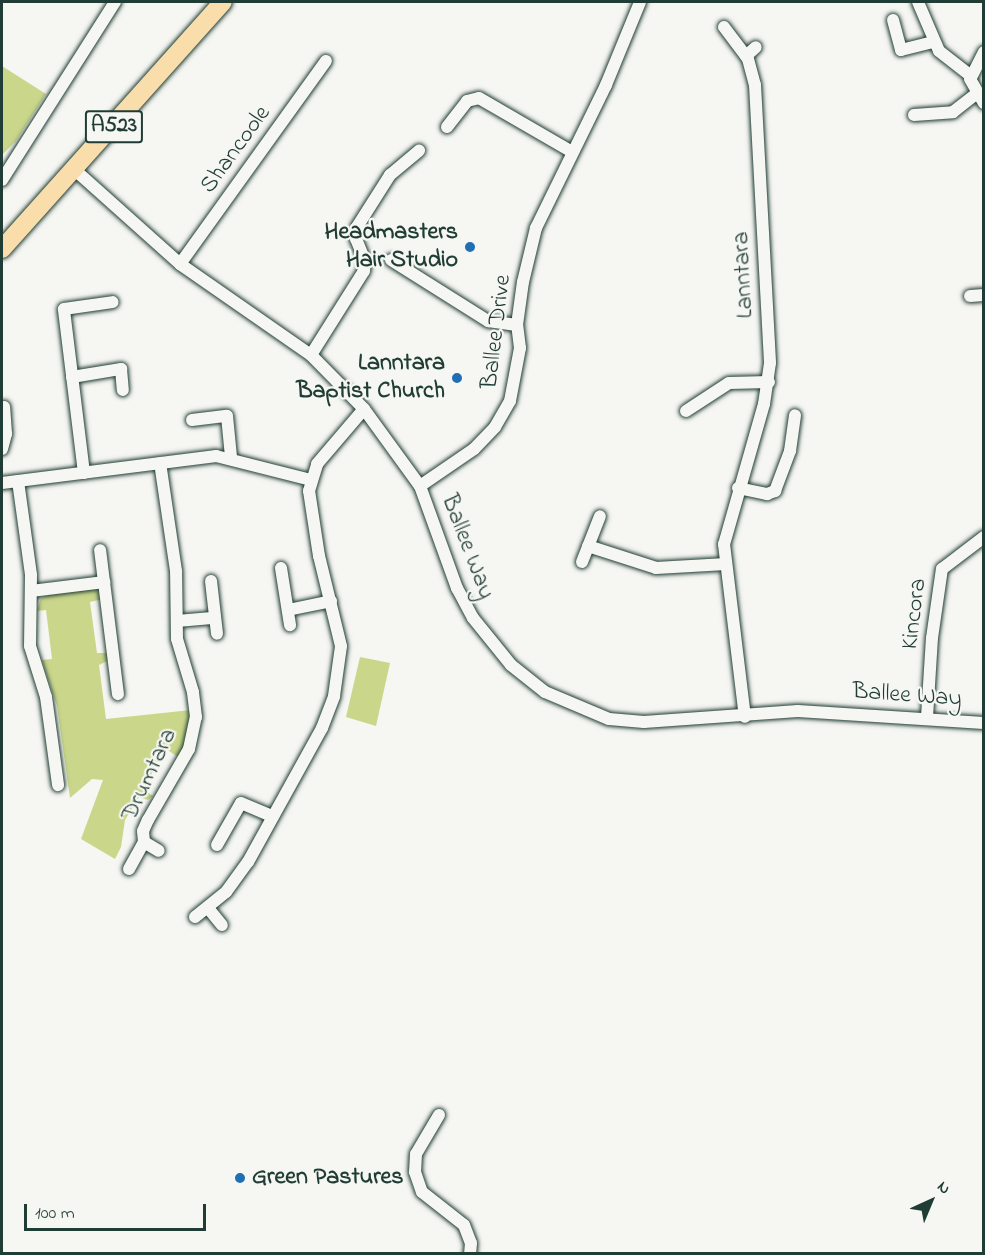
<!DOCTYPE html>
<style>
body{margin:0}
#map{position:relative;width:985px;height:1255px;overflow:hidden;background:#f6f6f2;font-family:"Indie Flower",sans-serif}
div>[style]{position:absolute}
.green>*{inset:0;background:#cad78b}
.roads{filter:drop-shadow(0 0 2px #1f3d34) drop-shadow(0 0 2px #1f3d34)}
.minor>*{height:12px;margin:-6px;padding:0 6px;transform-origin:6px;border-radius:6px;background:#f6f6f2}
.primary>*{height:18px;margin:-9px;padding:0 9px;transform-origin:9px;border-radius:9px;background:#f9deab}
.dots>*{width:16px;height:16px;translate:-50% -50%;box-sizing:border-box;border:3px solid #f6f6f2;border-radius:50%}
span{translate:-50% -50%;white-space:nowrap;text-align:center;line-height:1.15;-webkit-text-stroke:4.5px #f6f6f2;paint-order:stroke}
.shield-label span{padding:2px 4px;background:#f6f6f2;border:2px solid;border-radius:4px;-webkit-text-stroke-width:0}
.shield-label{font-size:22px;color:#1f3d34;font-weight:700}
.street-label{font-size:24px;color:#1f3d34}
.poi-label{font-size:24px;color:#1f3d34;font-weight:700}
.right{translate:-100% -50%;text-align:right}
.left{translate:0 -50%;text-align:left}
.frame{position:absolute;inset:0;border:3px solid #1f3d34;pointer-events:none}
.north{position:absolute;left:901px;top:1171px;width:60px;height:60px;-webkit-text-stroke:4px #f6f6f2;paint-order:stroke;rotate:44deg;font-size:16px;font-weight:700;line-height:24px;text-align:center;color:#1f3d34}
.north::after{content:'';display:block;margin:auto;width:21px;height:27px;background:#1f3d34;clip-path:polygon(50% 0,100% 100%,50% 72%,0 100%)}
.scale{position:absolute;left:24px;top:1204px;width:182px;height:27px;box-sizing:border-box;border:3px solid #1f3d34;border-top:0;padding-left:8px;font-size:18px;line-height:21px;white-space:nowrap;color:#1f3d34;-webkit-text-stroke:4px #f6f6f2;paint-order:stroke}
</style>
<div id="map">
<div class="green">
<i style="clip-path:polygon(2px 66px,46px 94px,16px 141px,2px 155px)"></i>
<i style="clip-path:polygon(95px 589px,103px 599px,90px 602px,97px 653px,110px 653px,109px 660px,99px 665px,106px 719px,191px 710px,190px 735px,178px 757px,166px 749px,143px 789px,153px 796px,148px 800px,139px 797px,125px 820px,121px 847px,115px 859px,81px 839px,103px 780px,92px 779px,70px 798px,57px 706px,42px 660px,52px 659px,46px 610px,37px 611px,41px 598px,48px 595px)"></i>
<i style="clip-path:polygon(360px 657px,390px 663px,376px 726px,346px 717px)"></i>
</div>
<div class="roads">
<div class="minor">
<i style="left:918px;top:2px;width:53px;rotate:66.8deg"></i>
<i style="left:939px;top:51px;width:39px;rotate:38deg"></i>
<i style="left:893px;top:20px;width:31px;rotate:75deg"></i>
<i style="left:901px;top:50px;width:33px;rotate:-14deg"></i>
<i style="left:724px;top:27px;width:40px;rotate:53deg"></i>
<i style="left:748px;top:59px;width:27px;rotate:75deg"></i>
<i style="left:755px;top:85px;width:278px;rotate:86.9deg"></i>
<i style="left:770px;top:363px;width:41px;rotate:98.3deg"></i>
<i style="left:764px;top:404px;width:146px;rotate:105.9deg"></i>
<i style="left:724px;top:544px;width:174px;rotate:83.1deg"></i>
<i style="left:984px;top:52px;width:30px;rotate:117deg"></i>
<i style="left:970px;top:79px;width:28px;rotate:60deg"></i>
<i style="left:746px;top:56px;width:13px;rotate:-42deg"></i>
<i style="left:914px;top:115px;width:39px;rotate:-4deg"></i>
<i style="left:953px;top:112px;width:29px;rotate:-38deg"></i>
<i style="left:447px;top:127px;width:33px;rotate:-52deg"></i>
<i style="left:467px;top:101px;width:12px;rotate:-14deg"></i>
<i style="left:479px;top:98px;width:108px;rotate:30.1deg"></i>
<i style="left:75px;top:170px;width:141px;rotate:41.8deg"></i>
<i style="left:180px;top:264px;width:160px;rotate:34.8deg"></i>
<i style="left:311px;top:355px;width:76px;rotate:45.5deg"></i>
<i style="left:364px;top:409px;width:95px;rotate:54deg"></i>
<i style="left:420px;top:486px;width:109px;rotate:70.1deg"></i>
<i style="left:457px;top:588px;width:34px;rotate:62deg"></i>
<i style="left:473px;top:618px;width:60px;rotate:51deg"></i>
<i style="left:511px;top:665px;width:43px;rotate:38.5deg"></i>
<i style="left:545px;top:692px;width:69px;rotate:22.9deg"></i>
<i style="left:609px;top:719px;width:35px;rotate:5deg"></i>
<i style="left:644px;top:722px;width:154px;rotate:-4.1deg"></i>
<i style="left:798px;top:711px;width:186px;rotate:3.7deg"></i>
<i style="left:2px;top:180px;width:211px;rotate:-57.6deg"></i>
<i style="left:391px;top:260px;width:115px;rotate:32.2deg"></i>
<i style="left:488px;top:321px;width:29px;rotate:8deg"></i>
<i style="left:180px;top:264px;width:250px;rotate:-54.3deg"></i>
<i style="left:970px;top:296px;width:14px;rotate:-4deg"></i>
<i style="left:311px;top:355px;width:99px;rotate:-57.8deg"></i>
<i style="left:364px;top:271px;width:10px;rotate:-84deg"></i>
<i style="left:365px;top:261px;width:24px;rotate:-112deg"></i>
<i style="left:356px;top:239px;width:12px;rotate:-85deg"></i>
<i style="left:357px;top:227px;width:62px;rotate:-57.6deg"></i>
<i style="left:390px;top:175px;width:38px;rotate:-40deg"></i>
<i style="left:72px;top:377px;width:50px;rotate:-9.3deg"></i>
<i style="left:121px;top:369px;width:21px;rotate:85deg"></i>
<i style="left:686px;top:411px;width:51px;rotate:-33.1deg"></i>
<i style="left:729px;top:383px;width:40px;rotate:-1.4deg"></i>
<i style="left:192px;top:420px;width:35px;rotate:-7deg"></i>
<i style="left:227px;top:416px;width:41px;rotate:84.4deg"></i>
<i style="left:2px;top:449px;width:16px;rotate:-75deg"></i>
<i style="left:6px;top:434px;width:27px;rotate:-94deg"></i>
<i style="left:84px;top:473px;width:165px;rotate:-97deg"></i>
<i style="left:64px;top:309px;width:49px;rotate:-8.1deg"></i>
<i style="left:18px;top:481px;width:95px;rotate:82.1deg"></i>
<i style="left:31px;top:575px;width:71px;rotate:90.8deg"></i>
<i style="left:30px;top:646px;width:53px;rotate:72.6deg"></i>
<i style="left:46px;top:697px;width:89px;rotate:82.2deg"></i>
<i style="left:2px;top:483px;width:216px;rotate:-7.2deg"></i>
<i style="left:216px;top:456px;width:98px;rotate:14.2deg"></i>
<i style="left:420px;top:486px;width:65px;rotate:-34.4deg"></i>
<i style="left:474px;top:449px;width:30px;rotate:-46deg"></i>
<i style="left:495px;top:427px;width:30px;rotate:-60deg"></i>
<i style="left:510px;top:401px;width:54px;rotate:-79.3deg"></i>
<i style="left:520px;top:348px;width:23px;rotate:-97deg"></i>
<i style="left:517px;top:325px;width:43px;rotate:-82.1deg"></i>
<i style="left:523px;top:282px;width:56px;rotate:-76.5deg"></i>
<i style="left:536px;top:228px;width:159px;rotate:-63.9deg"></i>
<i style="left:606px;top:85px;width:90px;rotate:-67.7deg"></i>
<i style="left:738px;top:488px;width:30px;rotate:12deg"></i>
<i style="left:767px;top:494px;width:9px;rotate:-21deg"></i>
<i style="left:775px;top:491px;width:43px;rotate:-69.4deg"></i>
<i style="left:790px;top:451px;width:36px;rotate:-82deg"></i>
<i style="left:588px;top:546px;width:71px;rotate:17.9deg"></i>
<i style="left:656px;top:568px;width:70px;rotate:-3.3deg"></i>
<i style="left:582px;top:562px;width:49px;rotate:-68.6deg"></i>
<i style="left:281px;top:568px;width:58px;rotate:81deg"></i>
<i style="left:211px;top:581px;width:53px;rotate:83.5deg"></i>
<i style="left:104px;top:582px;width:113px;rotate:82.9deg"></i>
<i style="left:31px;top:591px;width:74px;rotate:-7deg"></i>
<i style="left:104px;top:582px;width:32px;rotate:-97deg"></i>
<i style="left:288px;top:610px;width:44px;rotate:-11.8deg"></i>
<i style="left:177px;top:621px;width:38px;rotate:-5deg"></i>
<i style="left:927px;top:717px;width:79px;rotate:-86.4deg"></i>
<i style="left:932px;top:638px;width:70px;rotate:-81.8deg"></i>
<i style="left:942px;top:569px;width:53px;rotate:-37.3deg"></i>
<i style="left:144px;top:842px;width:17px;rotate:31deg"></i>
<i style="left:217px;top:845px;width:48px;rotate:-60.3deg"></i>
<i style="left:241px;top:803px;width:33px;rotate:23deg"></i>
<i style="left:129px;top:869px;width:31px;rotate:-61deg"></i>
<i style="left:144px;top:842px;width:11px;rotate:-95deg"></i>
<i style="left:143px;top:831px;width:12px;rotate:-66deg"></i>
<i style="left:148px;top:820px;width:82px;rotate:-60deg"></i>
<i style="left:189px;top:749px;width:33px;rotate:-78deg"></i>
<i style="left:196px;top:717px;width:25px;rotate:-97deg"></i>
<i style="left:193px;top:692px;width:55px;rotate:-106.8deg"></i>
<i style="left:177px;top:639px;width:68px;rotate:-90.8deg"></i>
<i style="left:176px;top:571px;width:109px;rotate:-98.4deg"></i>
<i style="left:208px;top:908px;width:22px;rotate:51deg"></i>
<i style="left:195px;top:917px;width:40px;rotate:-39deg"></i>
<i style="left:226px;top:892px;width:37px;rotate:-54deg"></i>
<i style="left:248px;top:862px;width:153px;rotate:-61.1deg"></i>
<i style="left:322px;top:728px;width:34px;rotate:-69deg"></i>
<i style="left:334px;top:696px;width:50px;rotate:-82deg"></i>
<i style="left:341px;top:646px;width:93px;rotate:-103.7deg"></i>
<i style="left:319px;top:556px;width:66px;rotate:-98.7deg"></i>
<i style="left:309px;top:491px;width:28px;rotate:-73deg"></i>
<i style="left:317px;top:464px;width:72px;rotate:-49.5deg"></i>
<i style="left:439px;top:1115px;width:45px;rotate:120.5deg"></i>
<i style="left:416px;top:1154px;width:18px;rotate:93deg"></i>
<i style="left:415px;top:1172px;width:21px;rotate:71deg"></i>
<i style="left:422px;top:1192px;width:53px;rotate:38.2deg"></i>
<i style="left:464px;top:1225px;width:19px;rotate:69deg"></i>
<i style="left:471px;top:1243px;width:11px;rotate:95deg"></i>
</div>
<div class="primary">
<i style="left:2px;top:249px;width:331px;rotate:-48.2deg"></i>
</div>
</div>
<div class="dots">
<i style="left:470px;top:247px;background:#1f6fb2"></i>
<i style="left:457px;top:378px;background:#1f6fb2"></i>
<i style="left:240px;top:1178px;background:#1f6fb2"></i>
</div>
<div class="shield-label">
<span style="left:114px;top:127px">A523</span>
</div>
<div class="street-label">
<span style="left:236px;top:150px;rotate:-54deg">Shancoole</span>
<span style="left:744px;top:275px;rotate:-93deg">Lanntara</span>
<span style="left:497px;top:332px;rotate:-83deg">Ballee Drive</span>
<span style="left:467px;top:547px;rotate:69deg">Ballee Way</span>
<span style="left:915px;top:614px;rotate:-83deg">Kincora</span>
<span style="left:907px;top:696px;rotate:4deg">Ballee Way</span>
<span style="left:150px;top:775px;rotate:-65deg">Drumtara</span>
</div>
<div class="poi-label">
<span class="right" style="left:458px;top:247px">Headmasters<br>Hair Studio</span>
<span class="right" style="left:445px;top:378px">Lanntara<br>Baptist Church</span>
<span class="left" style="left:252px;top:1178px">Green Pastures</span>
</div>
<div class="frame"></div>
<div class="north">N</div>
<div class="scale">100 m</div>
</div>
